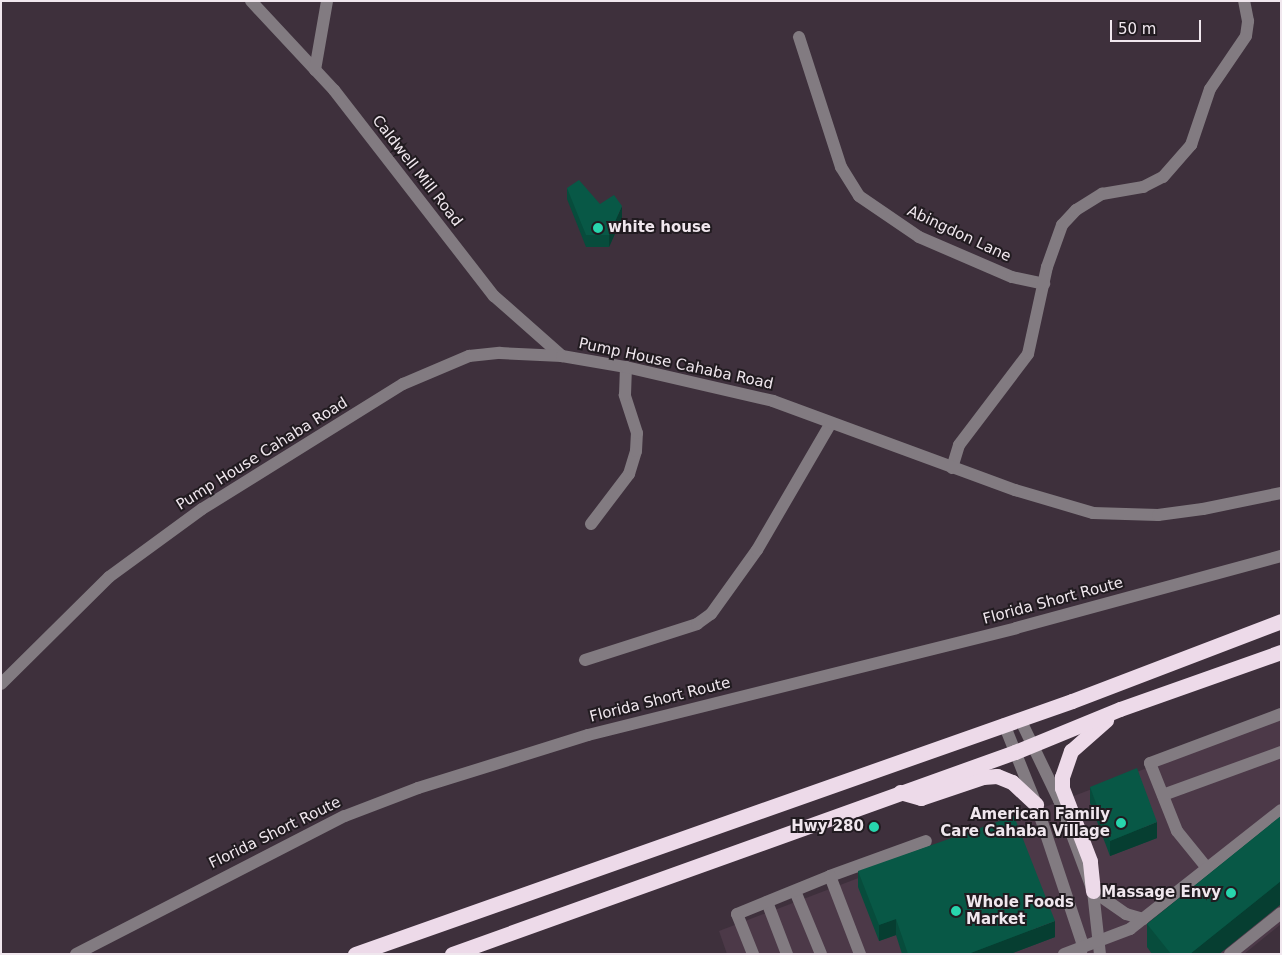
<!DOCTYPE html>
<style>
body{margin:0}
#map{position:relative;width:1282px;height:955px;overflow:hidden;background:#3e303c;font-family:"DejaVu Sans",sans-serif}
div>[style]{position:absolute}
.built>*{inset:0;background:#4c3948}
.minor>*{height:12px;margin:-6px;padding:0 6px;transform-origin:6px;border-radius:6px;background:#827b81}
.highway>*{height:15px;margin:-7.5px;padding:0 7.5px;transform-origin:7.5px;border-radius:7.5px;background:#eddae9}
.wall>*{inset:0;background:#074c3c}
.shaded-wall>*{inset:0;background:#063e31}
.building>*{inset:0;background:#085846}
.dots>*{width:14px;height:14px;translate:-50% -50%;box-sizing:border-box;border:2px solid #211b20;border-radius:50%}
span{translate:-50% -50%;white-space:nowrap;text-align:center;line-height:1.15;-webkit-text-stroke:4px #211b20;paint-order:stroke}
.street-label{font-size:15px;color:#f0e7ee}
.poi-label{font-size:15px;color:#f0e7ee;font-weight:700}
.left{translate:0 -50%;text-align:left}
.right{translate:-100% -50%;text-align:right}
.frame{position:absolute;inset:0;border:2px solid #f0e7ee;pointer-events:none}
.scale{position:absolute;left:1110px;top:20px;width:91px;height:22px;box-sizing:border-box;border:2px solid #f0e7ee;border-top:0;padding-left:6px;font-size:15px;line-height:18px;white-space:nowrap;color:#f0e7ee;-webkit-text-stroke:4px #211b20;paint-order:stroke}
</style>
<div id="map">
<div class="built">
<i style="clip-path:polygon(1281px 717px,1281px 924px,1244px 954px,727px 954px,719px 931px)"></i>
</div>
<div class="minor">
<i style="left:251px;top:1px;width:122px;rotate:47deg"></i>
<i style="left:334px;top:90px;width:261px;rotate:52.2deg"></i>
<i style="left:494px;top:296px;width:91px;rotate:41.4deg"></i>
<i style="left:799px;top:37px;width:137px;rotate:72.1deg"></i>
<i style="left:841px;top:167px;width:34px;rotate:58deg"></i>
<i style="left:859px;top:196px;width:73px;rotate:34.3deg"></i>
<i style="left:919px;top:237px;width:101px;rotate:23.3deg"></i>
<i style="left:1012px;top:277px;width:33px;rotate:12deg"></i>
<i style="left:315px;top:70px;width:70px;rotate:-80.1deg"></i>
<i style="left:952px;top:468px;width:24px;rotate:-73deg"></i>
<i style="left:959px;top:445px;width:114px;rotate:-52.8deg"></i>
<i style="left:1028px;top:354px;width:89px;rotate:-77.7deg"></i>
<i style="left:1047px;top:267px;width:45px;rotate:-70.3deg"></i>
<i style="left:1062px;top:225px;width:21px;rotate:-47deg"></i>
<i style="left:1076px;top:210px;width:31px;rotate:-32deg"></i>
<i style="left:1102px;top:194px;width:42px;rotate:-9.7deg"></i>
<i style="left:1143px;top:187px;width:22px;rotate:-27deg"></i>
<i style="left:1163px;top:177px;width:43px;rotate:-48.8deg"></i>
<i style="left:1191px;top:145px;width:59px;rotate:-71.3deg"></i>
<i style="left:1210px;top:89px;width:64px;rotate:-55.8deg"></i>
<i style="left:1246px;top:36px;width:15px;rotate:-82deg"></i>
<i style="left:1248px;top:21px;width:20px;rotate:-101deg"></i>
<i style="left:591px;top:524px;width:63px;rotate:-52.8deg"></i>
<i style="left:629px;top:474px;width:24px;rotate:-73deg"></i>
<i style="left:636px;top:451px;width:18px;rotate:-87deg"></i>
<i style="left:637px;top:433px;width:40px;rotate:-108deg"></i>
<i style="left:625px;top:395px;width:28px;rotate:-88deg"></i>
<i style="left:585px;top:660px;width:118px;rotate:-17.8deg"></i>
<i style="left:697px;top:624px;width:17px;rotate:-36deg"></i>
<i style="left:711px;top:614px;width:79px;rotate:-54.3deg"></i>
<i style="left:757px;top:550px;width:147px;rotate:-59.8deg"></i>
<i style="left:1px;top:684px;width:152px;rotate:-44.7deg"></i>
<i style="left:109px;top:577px;width:115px;rotate:-36.2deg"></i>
<i style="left:202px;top:509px;width:237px;rotate:-31.9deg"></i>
<i style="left:403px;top:384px;width:72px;rotate:-23deg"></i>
<i style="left:469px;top:356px;width:31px;rotate:-6deg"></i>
<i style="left:500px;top:353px;width:62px;rotate:2.8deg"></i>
<i style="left:562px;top:356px;width:65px;rotate:9.8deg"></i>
<i style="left:626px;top:367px;width:151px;rotate:13deg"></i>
<i style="left:773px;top:401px;width:258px;rotate:20.2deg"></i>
<i style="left:1015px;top:490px;width:81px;rotate:16.4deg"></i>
<i style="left:1093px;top:513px;width:65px;rotate:1.8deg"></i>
<i style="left:1158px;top:515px;width:45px;rotate:-7.6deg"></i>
<i style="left:1203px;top:509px;width:80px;rotate:-11.6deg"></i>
<i style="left:1020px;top:719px;width:90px;rotate:64.3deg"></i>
<i style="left:1059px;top:800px;width:97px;rotate:69.5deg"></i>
<i style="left:1093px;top:891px;width:63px;rotate:83.7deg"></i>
<i style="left:1004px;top:724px;width:86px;rotate:68.2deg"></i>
<i style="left:1036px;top:804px;width:145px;rotate:71.6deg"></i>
<i style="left:1082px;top:942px;width:12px;rotate:95deg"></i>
<i style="left:1163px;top:795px;width:126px;rotate:-20deg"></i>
<i style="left:1207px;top:868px;width:48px;rotate:-129deg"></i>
<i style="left:1177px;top:831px;width:73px;rotate:-111.7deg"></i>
<i style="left:1150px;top:763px;width:140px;rotate:-20.5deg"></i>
<i style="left:830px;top:876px;width:102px;rotate:-20deg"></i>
<i style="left:795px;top:891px;width:68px;rotate:67.6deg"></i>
<i style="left:1093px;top:891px;width:40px;rotate:34.9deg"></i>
<i style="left:1126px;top:914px;width:18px;rotate:16deg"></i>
<i style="left:767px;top:902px;width:56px;rotate:69deg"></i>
<i style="left:76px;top:954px;width:302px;rotate:-27.2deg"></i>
<i style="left:345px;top:816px;width:78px;rotate:-21deg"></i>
<i style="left:418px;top:788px;width:178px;rotate:-17.3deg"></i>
<i style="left:588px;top:735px;width:441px;rotate:-14deg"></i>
<i style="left:1016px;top:628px;width:275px;rotate:-15.2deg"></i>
<i style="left:753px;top:954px;width:43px;rotate:-111.8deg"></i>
<i style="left:737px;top:914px;width:100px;rotate:-22.2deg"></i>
<i style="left:830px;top:876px;width:84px;rotate:69deg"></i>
<i style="left:1064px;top:954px;width:71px;rotate:-20.7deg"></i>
<i style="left:1130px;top:929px;width:192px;rotate:-38.2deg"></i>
<i style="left:1230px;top:954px;width:65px;rotate:-38.8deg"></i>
</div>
<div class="highway">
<i style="left:900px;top:792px;width:22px;rotate:16deg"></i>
<i style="left:921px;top:798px;width:65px;rotate:-18.7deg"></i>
<i style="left:983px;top:777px;width:14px;rotate:-4deg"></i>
<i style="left:997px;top:776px;width:16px;rotate:22deg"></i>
<i style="left:1012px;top:782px;width:33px;rotate:43deg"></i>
<i style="left:1093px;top:891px;width:30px;rotate:-96deg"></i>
<i style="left:1090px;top:861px;width:78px;rotate:-111deg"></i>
<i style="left:1062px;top:788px;width:11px;rotate:-90deg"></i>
<i style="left:1062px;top:777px;width:28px;rotate:-71deg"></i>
<i style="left:1071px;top:751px;width:47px;rotate:-41.5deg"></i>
<i style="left:355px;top:954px;width:760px;rotate:-19.44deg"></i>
<i style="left:1072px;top:701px;width:224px;rotate:-20.9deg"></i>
<i style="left:452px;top:954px;width:598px;rotate:-19.74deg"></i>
<i style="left:1015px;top:752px;width:113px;rotate:-22.3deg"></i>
<i style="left:1120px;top:709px;width:171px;rotate:-19.5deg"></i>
</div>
<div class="wall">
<i style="clip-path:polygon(567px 188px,600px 204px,622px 218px,609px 247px,586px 247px,567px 199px)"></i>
<i style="clip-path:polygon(1090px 787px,1157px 838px,1110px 856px,1090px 803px)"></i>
<i style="clip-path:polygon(1281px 816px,1281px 904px,1219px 954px,1152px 954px,1147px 947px,1147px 924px)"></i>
<i style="clip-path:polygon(858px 871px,1055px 937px,1010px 954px,902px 954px,896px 935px,879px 941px,858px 887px)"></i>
</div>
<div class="shaded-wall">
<i style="clip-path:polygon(622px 206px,622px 218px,609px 247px,609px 235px)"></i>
<i style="clip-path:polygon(1157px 822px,1157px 838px,1110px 856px,1110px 841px)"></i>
<i style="clip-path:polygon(1281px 881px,1281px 904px,1219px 954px,1190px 954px)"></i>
<i style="clip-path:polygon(896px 919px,896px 935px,879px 941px,879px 925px)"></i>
<i style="clip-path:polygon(1055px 921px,1055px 937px,1010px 954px,968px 954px)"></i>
</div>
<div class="building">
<i style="clip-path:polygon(579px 180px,600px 204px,614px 195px,622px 206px,609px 235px,586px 235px,567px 188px)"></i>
<i style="clip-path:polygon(1137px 768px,1157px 822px,1110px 841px,1090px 787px)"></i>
<i style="clip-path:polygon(1014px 816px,1055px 921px,968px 954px,908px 954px,896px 919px,879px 925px,858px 871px)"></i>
<i style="clip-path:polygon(1281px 816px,1281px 881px,1190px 954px,1171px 954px,1147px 924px)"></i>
</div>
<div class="dots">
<i style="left:598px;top:228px;background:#28d5ad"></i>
<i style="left:1121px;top:823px;background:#28d5ad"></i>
<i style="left:874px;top:827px;background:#28d5ad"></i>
<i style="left:1231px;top:893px;background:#28d5ad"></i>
<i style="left:956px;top:911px;background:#28d5ad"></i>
</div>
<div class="street-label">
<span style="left:417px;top:171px;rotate:52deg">Caldwell Mill Road</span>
<span style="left:959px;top:234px;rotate:25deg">Abingdon Lane</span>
<span style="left:676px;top:364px;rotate:12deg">Pump House Cahaba Road</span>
<span style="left:262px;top:454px;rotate:-32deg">Pump House Cahaba Road</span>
<span style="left:1053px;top:601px;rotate:-15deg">Florida Short Route</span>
<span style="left:660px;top:700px;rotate:-14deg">Florida Short Route</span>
<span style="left:275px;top:833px;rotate:-26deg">Florida Short Route</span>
</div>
<div class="poi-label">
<span class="left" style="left:608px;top:228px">white house</span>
<span class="right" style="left:1110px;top:823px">American Family<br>Care Cahaba Village</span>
<span class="right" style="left:864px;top:827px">Hwy 280</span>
<span class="right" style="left:1221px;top:893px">Massage Envy</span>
<span class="left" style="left:966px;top:911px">Whole Foods<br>Market</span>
</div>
<div class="frame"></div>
<div class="scale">50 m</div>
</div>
